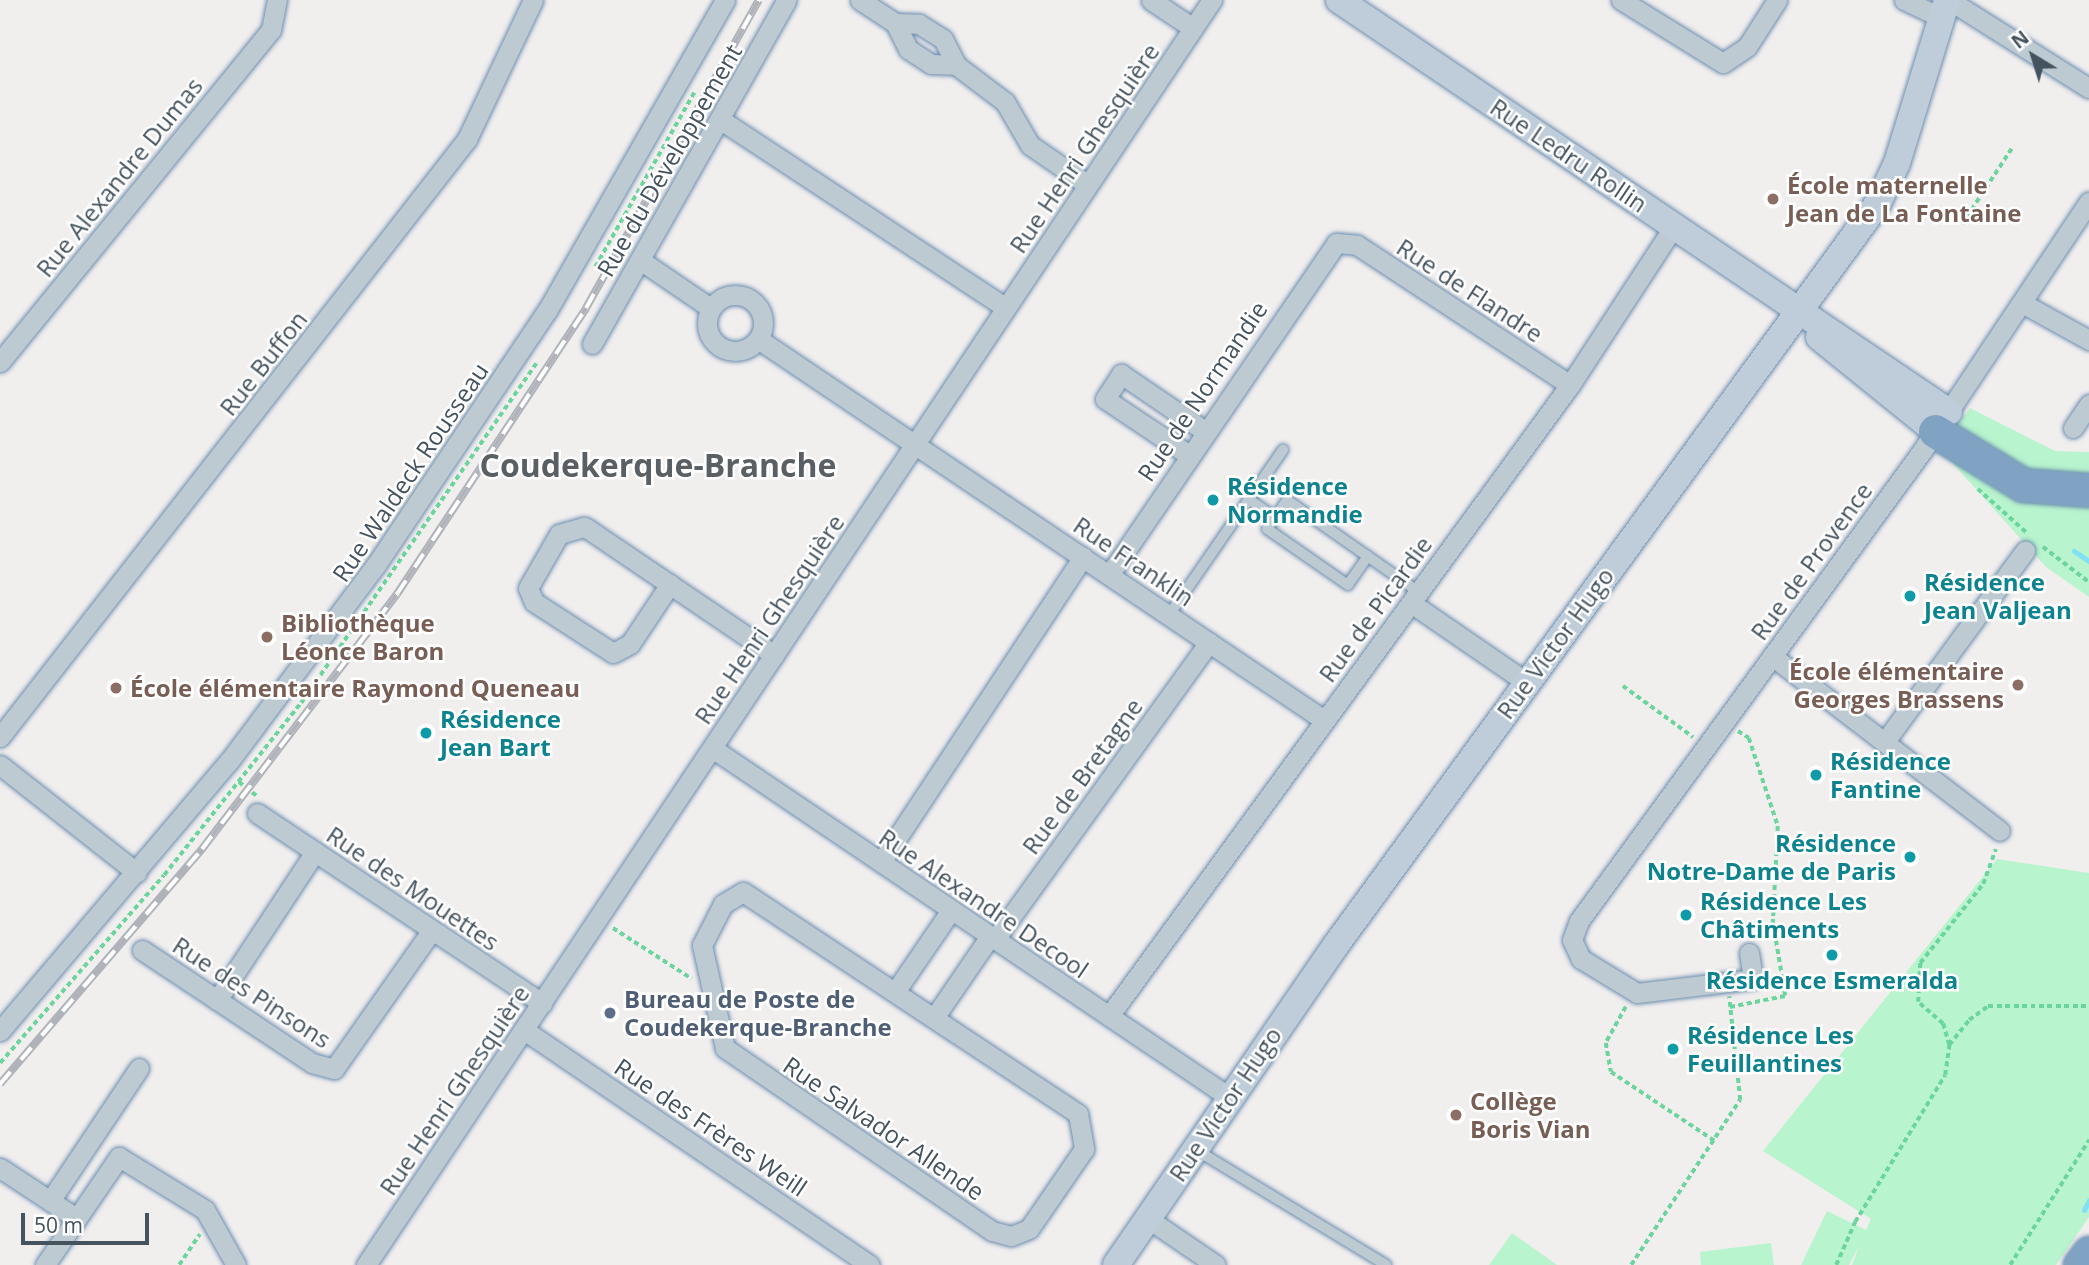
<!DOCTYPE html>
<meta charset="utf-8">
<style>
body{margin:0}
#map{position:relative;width:2089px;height:1265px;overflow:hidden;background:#f1eeee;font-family:"Open Sans",sans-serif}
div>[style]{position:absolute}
.green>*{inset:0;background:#b8f4cd}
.stream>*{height:5px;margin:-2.5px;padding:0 2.5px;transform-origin:2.5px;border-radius:2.5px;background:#80e1f5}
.path>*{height:3.5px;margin-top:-1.75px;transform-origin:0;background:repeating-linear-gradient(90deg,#6cd59d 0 5px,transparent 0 8.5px)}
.roads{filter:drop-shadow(0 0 2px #6c8eaf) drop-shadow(0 0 2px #6c8eaf)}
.lane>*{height:10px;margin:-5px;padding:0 5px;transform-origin:5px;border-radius:5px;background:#bdcad2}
.street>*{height:19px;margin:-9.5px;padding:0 9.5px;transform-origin:9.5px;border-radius:9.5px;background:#bdcad2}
.street>.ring{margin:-9.5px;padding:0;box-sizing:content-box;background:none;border:19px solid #bdcad2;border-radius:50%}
.secondary>*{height:26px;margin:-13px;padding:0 13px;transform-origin:13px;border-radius:13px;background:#bfcdda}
.highway>*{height:33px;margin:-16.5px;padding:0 16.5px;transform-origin:16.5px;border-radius:16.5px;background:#81a3c3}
.rail>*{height:8px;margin-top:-4px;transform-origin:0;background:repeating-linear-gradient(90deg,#fff 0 16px,#b0b4ba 0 32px);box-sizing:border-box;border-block:2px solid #b0b4ba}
.dots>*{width:19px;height:19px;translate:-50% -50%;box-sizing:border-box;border:4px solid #fff;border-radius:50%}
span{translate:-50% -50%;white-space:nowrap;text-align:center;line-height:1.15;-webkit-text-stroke:5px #fff;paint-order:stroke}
.street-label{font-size:24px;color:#44535e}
.education-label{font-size:24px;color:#785e54;font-weight:700}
.left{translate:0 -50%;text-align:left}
.right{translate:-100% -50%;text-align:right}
.culture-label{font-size:24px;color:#0d838f;font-weight:700}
.service-label{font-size:24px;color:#4e5e75;font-weight:700}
.district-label{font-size:32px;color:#5a5f64;font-weight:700}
.north{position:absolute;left:1998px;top:21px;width:70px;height:70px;-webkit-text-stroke:5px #fff;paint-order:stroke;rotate:322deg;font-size:19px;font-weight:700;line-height:28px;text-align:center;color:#44535e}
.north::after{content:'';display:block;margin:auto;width:24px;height:32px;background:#44535e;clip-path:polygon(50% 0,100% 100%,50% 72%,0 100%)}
.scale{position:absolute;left:21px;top:1213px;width:128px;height:32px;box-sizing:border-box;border:4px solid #44535e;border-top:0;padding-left:9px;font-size:21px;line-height:24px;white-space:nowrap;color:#44535e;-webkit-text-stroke:5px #fff;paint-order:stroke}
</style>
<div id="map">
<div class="green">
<i style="clip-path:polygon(1970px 408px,2055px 451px,2089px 452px,2089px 597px,2046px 567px,1939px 448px)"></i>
<i style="clip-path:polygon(1997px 859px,2089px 873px,2089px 1217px,2056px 1265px,1852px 1265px,1859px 1246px,1849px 1265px,1801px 1265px,1827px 1211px,1866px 1230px,1871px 1219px,1763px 1151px)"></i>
<i style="clip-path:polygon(1512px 1233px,1557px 1265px,1489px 1265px)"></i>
<i style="clip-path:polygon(1771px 1243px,1774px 1265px,1701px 1265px,1700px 1252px)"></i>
</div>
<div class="stream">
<i style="left:2074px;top:551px;width:18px;rotate:34deg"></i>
<i style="left:2084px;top:1210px;width:11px;rotate:-63deg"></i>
</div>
<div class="path">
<i style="left:1962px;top:224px;width:91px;rotate:-56.7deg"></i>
<i style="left:595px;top:267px;width:202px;rotate:-60.4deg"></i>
<i style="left:1978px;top:489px;width:66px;rotate:41.9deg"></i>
<i style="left:2043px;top:547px;width:58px;rotate:37.3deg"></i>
<i style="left:1623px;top:686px;width:87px;rotate:36.1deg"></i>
<i style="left:1738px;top:731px;width:13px;rotate:32deg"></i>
<i style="left:1749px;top:738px;width:93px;rotate:71.8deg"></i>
<i style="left:1778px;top:826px;width:98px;rotate:92.9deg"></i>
<i style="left:1773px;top:924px;width:19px;rotate:129deg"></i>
<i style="left:239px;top:782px;width:23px;rotate:38deg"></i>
<i style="left:613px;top:928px;width:94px;rotate:32.8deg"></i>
<i style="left:1626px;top:1007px;width:41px;rotate:119.1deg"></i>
<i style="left:1606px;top:1043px;width:29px;rotate:80deg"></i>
<i style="left:1611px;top:1072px;width:125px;rotate:33.6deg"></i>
<i style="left:1730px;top:1007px;width:56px;rotate:-11.3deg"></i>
<i style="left:1785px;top:996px;width:73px;rotate:-99.5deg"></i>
<i style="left:1949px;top:1045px;width:22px;rotate:-106deg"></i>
<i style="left:1943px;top:1024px;width:33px;rotate:-139deg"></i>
<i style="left:1918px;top:1002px;width:39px;rotate:-87deg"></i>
<i style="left:1920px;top:963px;width:101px;rotate:-51.4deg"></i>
<i style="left:1983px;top:884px;width:37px;rotate:-70deg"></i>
<i style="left:0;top:1063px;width:249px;rotate:-48.9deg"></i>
<i style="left:164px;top:875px;width:220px;rotate:-51.5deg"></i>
<i style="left:301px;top:703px;width:413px;rotate:-55.3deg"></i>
<i style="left:179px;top:1265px;width:37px;rotate:-56deg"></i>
<i style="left:1631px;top:1265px;width:198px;rotate:-56.6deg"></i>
<i style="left:1740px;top:1100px;width:104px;rotate:-96.1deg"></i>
<i style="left:1836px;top:1265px;width:47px;rotate:-66.2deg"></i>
<i style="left:1855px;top:1222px;width:172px;rotate:-58.5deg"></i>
<i style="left:1945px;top:1075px;width:30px;rotate:-82deg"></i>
<i style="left:1949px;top:1045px;width:32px;rotate:-51deg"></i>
<i style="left:1969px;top:1020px;width:24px;rotate:-36deg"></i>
<i style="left:1988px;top:1006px;width:101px"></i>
<i style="left:2010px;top:1265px;width:148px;rotate:-57.7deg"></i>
</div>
<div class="roads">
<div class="lane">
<i style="left:1248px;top:499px;width:32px;rotate:34deg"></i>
<i style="left:1368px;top:556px;width:35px;rotate:125deg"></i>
<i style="left:1348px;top:585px;width:98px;rotate:-145.3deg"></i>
<i style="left:1267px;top:529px;width:35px;rotate:-55deg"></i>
<i style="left:1287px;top:500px;width:161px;rotate:34.9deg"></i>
<i style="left:1169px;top:615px;width:201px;rotate:-55.4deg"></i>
<i style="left:1198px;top:1151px;width:220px;rotate:31.2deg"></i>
</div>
<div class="street">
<i style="left:860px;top:0;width:42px;rotate:33.3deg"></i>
<i style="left:895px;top:23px;width:29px;rotate:63deg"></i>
<i style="left:908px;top:49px;width:27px;rotate:33deg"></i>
<i style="left:931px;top:64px;width:25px;rotate:2deg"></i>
<i style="left:1151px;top:0;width:50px;rotate:33.7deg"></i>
<i style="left:1621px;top:0;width:120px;rotate:31.7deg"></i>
<i style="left:1723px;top:63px;width:29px;rotate:-34deg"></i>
<i style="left:1747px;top:47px;width:56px;rotate:-57.4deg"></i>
<i style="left:1904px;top:0;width:42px;rotate:25.3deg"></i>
<i style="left:1949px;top:0;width:165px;rotate:32.2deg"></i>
<i style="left:895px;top:23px;width:24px;rotate:2deg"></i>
<i style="left:919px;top:24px;width:28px;rotate:32deg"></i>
<i style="left:943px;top:39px;width:29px;rotate:63deg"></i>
<i style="left:956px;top:65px;width:61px;rotate:37.1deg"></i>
<i style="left:1005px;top:102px;width:50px;rotate:59.8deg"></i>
<i style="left:1030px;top:145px;width:70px;rotate:34.6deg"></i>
<i style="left:721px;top:120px;width:341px;rotate:33.4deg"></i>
<i style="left:640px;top:260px;width:83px;rotate:34.3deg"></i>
<i class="ring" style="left:707px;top:295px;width:37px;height:37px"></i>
<i style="left:2022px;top:303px;width:77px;rotate:28.9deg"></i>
<i style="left:761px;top:341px;width:679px;rotate:33.95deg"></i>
<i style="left:592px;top:344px;width:395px;rotate:-60.5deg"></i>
<i style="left:0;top:362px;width:429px;rotate:-50.8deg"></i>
<i style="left:271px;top:30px;width:31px;rotate:-79deg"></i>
<i style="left:2073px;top:428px;width:29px;rotate:-56deg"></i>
<i style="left:1189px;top:455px;width:101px;rotate:-146.3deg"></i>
<i style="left:1105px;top:399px;width:30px;rotate:-57deg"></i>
<i style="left:1121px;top:374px;width:102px;rotate:34.2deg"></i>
<i style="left:1109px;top:575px;width:402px;rotate:-55.6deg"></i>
<i style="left:1336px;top:243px;width:21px;rotate:5deg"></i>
<i style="left:1357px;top:245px;width:255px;rotate:33.3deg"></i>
<i style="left:670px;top:584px;width:72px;rotate:123.7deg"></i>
<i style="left:630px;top:644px;width:19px;rotate:152deg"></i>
<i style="left:613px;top:653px;width:94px;rotate:-147.2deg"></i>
<i style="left:534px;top:602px;width:15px;rotate:-113deg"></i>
<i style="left:528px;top:588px;width:62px;rotate:-60.1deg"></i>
<i style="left:559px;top:534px;width:26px;rotate:-16deg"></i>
<i style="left:584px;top:527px;width:4px;rotate:27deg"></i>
<i style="left:588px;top:529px;width:225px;rotate:34.1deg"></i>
<i style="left:1411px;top:603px;width:140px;rotate:34.5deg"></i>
<i style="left:1772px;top:656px;width:287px;rotate:37.5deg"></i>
<i style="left:0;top:737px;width:759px;rotate:-52.01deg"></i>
<i style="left:467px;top:139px;width:154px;rotate:-64.6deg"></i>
<i style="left:1886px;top:740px;width:235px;rotate:-53.7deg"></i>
<i style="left:712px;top:748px;width:624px;rotate:34.02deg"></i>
<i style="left:0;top:765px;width:174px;rotate:38.2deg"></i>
<i style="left:257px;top:813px;width:343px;rotate:33.7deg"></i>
<i style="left:881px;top:862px;width:366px;rotate:-56.5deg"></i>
<i style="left:743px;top:892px;width:402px;rotate:33.5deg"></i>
<i style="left:1078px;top:1114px;width:36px;rotate:80deg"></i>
<i style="left:1084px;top:1149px;width:97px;rotate:124.5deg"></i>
<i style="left:1029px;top:1229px;width:19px;rotate:159deg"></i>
<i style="left:1011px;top:1236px;width:20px;rotate:-165deg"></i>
<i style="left:992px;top:1231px;width:324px;rotate:-145.6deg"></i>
<i style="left:725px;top:1048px;width:106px;rotate:-102.6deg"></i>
<i style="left:702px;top:945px;width:46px;rotate:-62.9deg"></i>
<i style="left:723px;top:904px;width:23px;rotate:-31deg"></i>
<i style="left:995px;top:939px;width:366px;rotate:-54.2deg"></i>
<i style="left:142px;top:950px;width:204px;rotate:33.6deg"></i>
<i style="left:312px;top:1063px;width:23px;rotate:15deg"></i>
<i style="left:334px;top:1069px;width:170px;rotate:-54.8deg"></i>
<i style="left:1749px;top:953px;width:26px;rotate:81deg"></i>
<i style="left:1753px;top:979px;width:117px;rotate:173.1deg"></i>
<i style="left:1637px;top:993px;width:66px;rotate:-148.7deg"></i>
<i style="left:1581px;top:959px;width:21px;rotate:-115deg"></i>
<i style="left:1572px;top:940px;width:20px;rotate:-70deg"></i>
<i style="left:1579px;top:921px;width:582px;rotate:-53.88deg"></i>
<i style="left:1922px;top:451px;width:300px;rotate:-56.2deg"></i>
<i style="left:897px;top:989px;width:96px;rotate:-55.6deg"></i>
<i style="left:217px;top:1000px;width:178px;rotate:-56.5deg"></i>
<i style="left:936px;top:1015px;width:96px;rotate:-55.6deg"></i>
<i style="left:1109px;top:1016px;width:781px;rotate:-53.85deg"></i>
<i style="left:1570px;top:385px;width:190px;rotate:-56.8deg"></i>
<i style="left:524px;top:1030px;width:418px;rotate:34.2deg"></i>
<i style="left:0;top:1031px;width:355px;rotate:-49.7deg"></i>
<i style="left:230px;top:760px;width:244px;rotate:-53.2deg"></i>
<i style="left:376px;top:565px;width:306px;rotate:-56.1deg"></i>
<i style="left:547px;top:311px;width:358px;rotate:-60.2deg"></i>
<i style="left:0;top:1168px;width:91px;rotate:33.3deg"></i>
<i style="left:50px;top:1201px;width:160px;rotate:-56.2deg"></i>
<i style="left:1147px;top:1218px;width:83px;rotate:34.3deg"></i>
<i style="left:45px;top:1265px;width:131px;rotate:-55.6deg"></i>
<i style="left:119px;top:1157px;width:101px;rotate:31.6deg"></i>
<i style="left:205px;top:1210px;width:63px;rotate:60.6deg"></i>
<i style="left:366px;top:1265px;width:1522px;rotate:-56.23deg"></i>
</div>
<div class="secondary">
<i style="left:1339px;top:0;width:736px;rotate:34.04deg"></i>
<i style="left:1819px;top:337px;width:149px;rotate:39deg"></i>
<i style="left:1116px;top:1265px;width:388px;rotate:-55.5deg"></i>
<i style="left:1336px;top:945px;width:919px;rotate:-53.85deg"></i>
<i style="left:1878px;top:203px;width:44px;rotate:-64.6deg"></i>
<i style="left:1897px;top:163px;width:170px;rotate:-72.9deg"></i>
</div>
<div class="highway">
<i style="left:1935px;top:431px;width:103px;rotate:31.5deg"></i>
<i style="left:2023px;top:485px;width:66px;rotate:4.3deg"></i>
<i style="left:2080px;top:1265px;width:15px;rotate:-53deg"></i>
</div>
</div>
<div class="rail">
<i style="left:0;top:1084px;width:310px;rotate:-49.3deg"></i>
<i style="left:202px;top:849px;width:321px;rotate:-52.6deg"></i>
<i style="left:397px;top:594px;width:343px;rotate:-56.5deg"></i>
<i style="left:586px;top:308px;width:353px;rotate:-60.7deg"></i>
</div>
<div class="dots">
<i style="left:1773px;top:199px;background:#8d6e63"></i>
<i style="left:1213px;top:500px;background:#0f9aa8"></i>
<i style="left:1910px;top:596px;background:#0f9aa8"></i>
<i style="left:267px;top:637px;background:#8d6e63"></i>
<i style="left:2018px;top:685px;background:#8d6e63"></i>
<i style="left:116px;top:688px;background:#8d6e63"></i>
<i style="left:426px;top:733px;background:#0f9aa8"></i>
<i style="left:1816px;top:775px;background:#0f9aa8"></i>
<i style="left:1910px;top:857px;background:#0f9aa8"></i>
<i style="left:1686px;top:915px;background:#0f9aa8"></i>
<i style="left:1832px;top:955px;background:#0f9aa8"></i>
<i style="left:610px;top:1013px;background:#5c6f8a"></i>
<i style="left:1673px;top:1049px;background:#0f9aa8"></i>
<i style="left:1456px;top:1115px;background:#8d6e63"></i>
</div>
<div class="street-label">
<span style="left:1084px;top:148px;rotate:-56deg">Rue Henri Ghesquière</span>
<span style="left:1569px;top:155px;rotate:34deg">Rue Ledru Rollin</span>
<span style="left:669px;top:160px;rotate:-60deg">Rue du Développement</span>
<span style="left:119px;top:177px;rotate:-51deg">Rue Alexandre Dumas</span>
<span style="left:1470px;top:290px;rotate:33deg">Rue de Flandre</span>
<span style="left:263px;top:363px;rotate:-52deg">Rue Buffon</span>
<span style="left:1202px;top:391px;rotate:-56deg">Rue de Normandie</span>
<span style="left:410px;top:472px;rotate:-56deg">Rue Waldeck Rousseau</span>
<span style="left:1134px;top:561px;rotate:34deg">Rue Franklin</span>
<span style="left:1811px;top:561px;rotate:-54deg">Rue de Provence</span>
<span style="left:1375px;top:609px;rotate:-54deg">Rue de Picardie</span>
<span style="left:769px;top:619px;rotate:-56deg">Rue Henri Ghesquière</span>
<span style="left:1555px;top:643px;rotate:-54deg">Rue Victor Hugo</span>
<span style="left:1082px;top:776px;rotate:-54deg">Rue de Bretagne</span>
<span style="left:413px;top:888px;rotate:34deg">Rue des Mouettes</span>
<span style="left:984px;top:903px;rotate:34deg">Rue Alexandre Decool</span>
<span style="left:252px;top:992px;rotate:33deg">Rue des Pinsons</span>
<span style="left:454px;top:1090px;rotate:-56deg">Rue Henri Ghesquière</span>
<span style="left:1225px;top:1104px;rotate:-56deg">Rue Victor Hugo</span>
<span style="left:711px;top:1127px;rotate:34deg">Rue des Frères Weill</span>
<span style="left:884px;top:1128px;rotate:34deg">Rue Salvador Allende</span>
</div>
<div class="education-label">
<span class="left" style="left:1787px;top:199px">École maternelle<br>Jean de La Fontaine</span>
<span class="left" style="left:281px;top:637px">Bibliothèque<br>Léonce Baron</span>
<span class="right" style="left:2004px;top:685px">École élémentaire<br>Georges Brassens</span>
<span class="left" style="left:130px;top:688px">École élémentaire Raymond Queneau</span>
<span class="left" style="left:1470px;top:1115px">Collège<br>Boris Vian</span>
</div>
<div class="culture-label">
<span class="left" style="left:1227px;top:500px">Résidence<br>Normandie</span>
<span class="left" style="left:1924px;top:596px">Résidence<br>Jean Valjean</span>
<span class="left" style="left:440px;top:733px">Résidence<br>Jean Bart</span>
<span class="left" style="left:1830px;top:775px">Résidence<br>Fantine</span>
<span class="right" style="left:1896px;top:857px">Résidence<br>Notre-Dame de Paris</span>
<span class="left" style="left:1700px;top:915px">Résidence Les<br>Châtiments</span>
<span style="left:1832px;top:980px">Résidence Esmeralda</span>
<span class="left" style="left:1687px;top:1049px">Résidence Les<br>Feuillantines</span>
</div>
<div class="service-label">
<span class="left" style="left:624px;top:1013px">Bureau de Poste de<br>Coudekerque-Branche</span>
</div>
<div class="district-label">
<span style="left:658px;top:465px">Coudekerque-Branche</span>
</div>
<div class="north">N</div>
<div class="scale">50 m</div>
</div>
